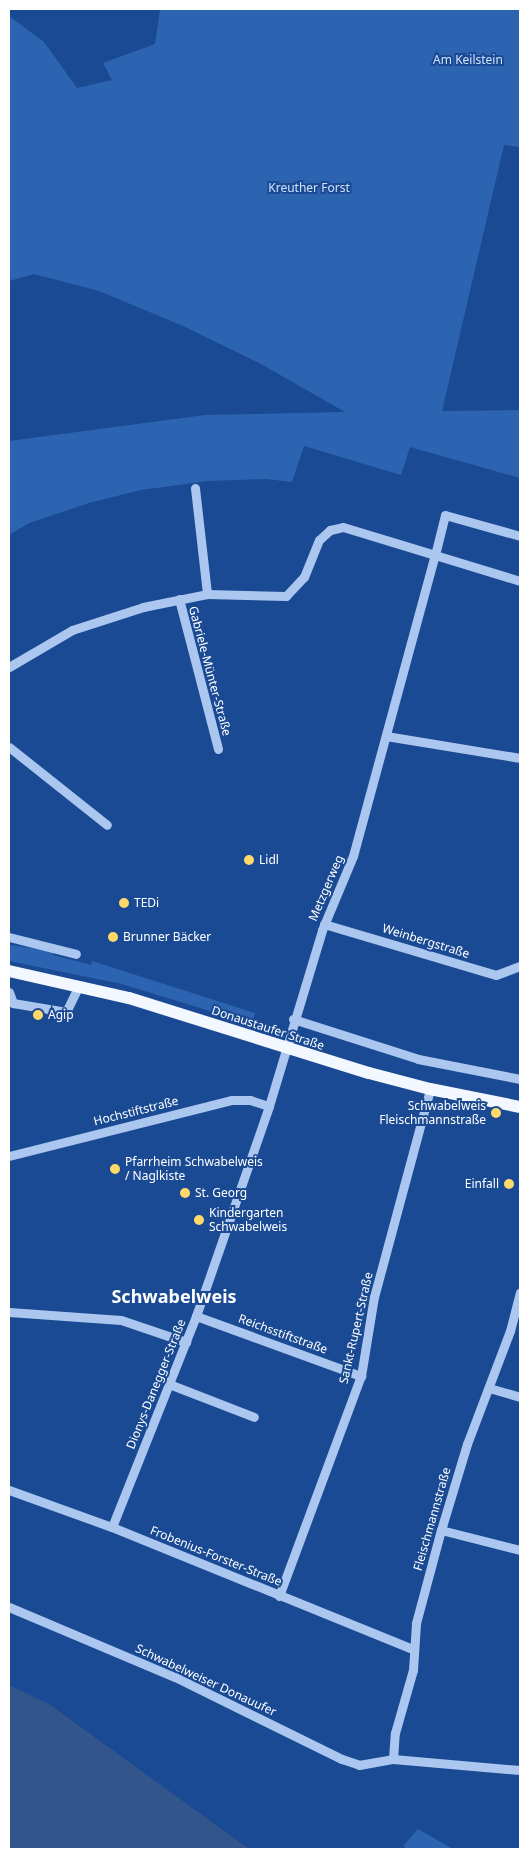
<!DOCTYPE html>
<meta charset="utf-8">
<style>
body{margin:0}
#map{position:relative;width:529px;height:1858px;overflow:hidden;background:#1a4a93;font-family:"Noto Sans",sans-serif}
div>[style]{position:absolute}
.green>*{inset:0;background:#2d64b1}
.water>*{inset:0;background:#32568b}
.minor>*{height:9px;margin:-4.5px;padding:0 4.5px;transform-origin:4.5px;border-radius:4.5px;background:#abc7ef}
.major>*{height:12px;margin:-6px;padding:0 6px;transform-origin:6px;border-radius:6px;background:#f3f7ff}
.dots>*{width:14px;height:14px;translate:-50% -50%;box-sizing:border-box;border:2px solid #1a4a93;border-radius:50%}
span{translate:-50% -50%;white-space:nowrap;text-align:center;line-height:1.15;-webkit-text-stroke:4px #1a4a93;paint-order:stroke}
.park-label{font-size:12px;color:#d1e2fb}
.street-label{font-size:12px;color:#fff}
.poi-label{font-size:12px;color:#fff}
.left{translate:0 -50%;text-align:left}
.right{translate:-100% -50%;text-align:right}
.district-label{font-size:18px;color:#fff;font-weight:700}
.frame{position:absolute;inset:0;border:10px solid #fff;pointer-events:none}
</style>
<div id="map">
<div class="green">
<i style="clip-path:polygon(160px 9px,520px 9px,520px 147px,504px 145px,442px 411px,520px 410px,520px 478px,410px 447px,401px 475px,304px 446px,292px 482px,266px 479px,208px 481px,141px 490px,89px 503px,29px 523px,9px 535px,9px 441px,205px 415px,345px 412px,261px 364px,183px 326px,99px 291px,34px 274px,9px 281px,9px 16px,44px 42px,77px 88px,112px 80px,103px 63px,155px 44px)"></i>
<i style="clip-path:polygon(9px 945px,54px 951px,53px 955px,91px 965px,92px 961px,255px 1013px,252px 1024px,122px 984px,9px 961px)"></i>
<i style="clip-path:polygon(418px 1829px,453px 1849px,405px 1849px,404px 1845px)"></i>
</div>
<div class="water">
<i style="clip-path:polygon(9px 1685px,49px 1704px,249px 1849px,9px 1849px)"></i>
</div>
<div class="minor">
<i style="left:195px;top:488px;width:107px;rotate:83.5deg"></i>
<i style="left:179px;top:599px;width:155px;rotate:75.4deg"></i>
<i style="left:9px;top:667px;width:73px;rotate:-30.4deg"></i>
<i style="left:72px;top:630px;width:75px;rotate:-17.9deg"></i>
<i style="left:143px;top:607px;width:65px;rotate:-11.5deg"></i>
<i style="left:207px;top:594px;width:79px;rotate:1.5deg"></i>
<i style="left:286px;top:596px;width:26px;rotate:-47deg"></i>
<i style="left:304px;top:577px;width:40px;rotate:-68deg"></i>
<i style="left:319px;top:540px;width:15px;rotate:-42deg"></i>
<i style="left:330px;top:530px;width:13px;rotate:-13deg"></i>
<i style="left:343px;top:527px;width:96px;rotate:16.9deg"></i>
<i style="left:435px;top:555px;width:41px;rotate:-76deg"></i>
<i style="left:445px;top:515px;width:78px;rotate:15.6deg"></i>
<i style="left:386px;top:736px;width:136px;rotate:9.3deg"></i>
<i style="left:9px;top:747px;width:125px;rotate:38.5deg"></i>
<i style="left:324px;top:924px;width:179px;rotate:16.5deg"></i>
<i style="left:496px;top:975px;width:26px;rotate:-21deg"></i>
<i style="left:9px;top:937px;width:69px;rotate:14.2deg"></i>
<i style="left:9px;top:992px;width:12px;rotate:70deg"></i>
<i style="left:13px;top:1003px;width:54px;rotate:9.6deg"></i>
<i style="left:66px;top:1012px;width:30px;rotate:-64deg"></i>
<i style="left:293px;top:1019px;width:131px;rotate:17.7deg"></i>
<i style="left:418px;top:1059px;width:104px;rotate:11.1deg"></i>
<i style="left:9px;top:1156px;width:230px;rotate:-14.1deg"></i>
<i style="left:232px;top:1100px;width:18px"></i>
<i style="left:250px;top:1100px;width:20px;rotate:18deg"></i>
<i style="left:9px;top:1312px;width:112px;rotate:4.1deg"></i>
<i style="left:121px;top:1320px;width:69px;rotate:18.7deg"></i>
<i style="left:196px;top:1316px;width:176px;rotate:20deg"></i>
<i style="left:169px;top:1384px;width:91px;rotate:21.2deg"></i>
<i style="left:489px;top:1388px;width:32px;rotate:16deg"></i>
<i style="left:9px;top:1490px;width:109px;rotate:19.8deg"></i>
<i style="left:112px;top:1527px;width:325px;rotate:22.1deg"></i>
<i style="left:112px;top:1527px;width:227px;rotate:-68.3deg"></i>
<i style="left:196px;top:1316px;width:222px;rotate:-70.8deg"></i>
<i style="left:269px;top:1106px;width:184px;rotate:-73.2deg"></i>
<i style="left:322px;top:930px;width:80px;rotate:-67.3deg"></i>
<i style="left:353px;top:856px;width:312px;rotate:-74.8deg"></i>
<i style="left:435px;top:555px;width:89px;rotate:17deg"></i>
<i style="left:441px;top:1530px;width:81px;rotate:14.2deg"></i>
<i style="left:279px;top:1596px;width:235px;rotate:-69.6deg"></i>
<i style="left:361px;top:1376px;width:80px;rotate:-80.7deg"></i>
<i style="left:374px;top:1297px;width:215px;rotate:-74.9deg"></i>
<i style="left:9px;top:1607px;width:180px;rotate:22.9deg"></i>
<i style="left:175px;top:1677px;width:186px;rotate:26.2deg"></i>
<i style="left:342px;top:1759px;width:18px;rotate:19deg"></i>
<i style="left:359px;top:1765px;width:35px;rotate:-10deg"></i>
<i style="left:393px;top:1759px;width:127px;rotate:5deg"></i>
<i style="left:393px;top:1759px;width:26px;rotate:-86deg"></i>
<i style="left:395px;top:1733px;width:66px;rotate:-74.1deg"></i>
<i style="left:413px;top:1670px;width:47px;rotate:-86.3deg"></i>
<i style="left:416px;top:1623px;width:96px;rotate:-75deg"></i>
<i style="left:441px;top:1530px;width:90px;rotate:-73.2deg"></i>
<i style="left:467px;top:1444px;width:121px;rotate:-69.2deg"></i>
<i style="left:510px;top:1331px;width:40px;rotate:-75.6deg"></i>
</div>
<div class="major">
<i style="left:9px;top:971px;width:123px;rotate:12.7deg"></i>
<i style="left:129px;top:998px;width:251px;rotate:17.4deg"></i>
<i style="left:369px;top:1073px;width:63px;rotate:14.7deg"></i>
<i style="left:430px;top:1089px;width:92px;rotate:11.3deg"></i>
</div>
<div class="dots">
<i style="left:249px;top:860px;background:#ffd969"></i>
<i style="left:124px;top:903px;background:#ffd969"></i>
<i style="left:113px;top:937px;background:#ffd969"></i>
<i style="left:38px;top:1015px;background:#ffd969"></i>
<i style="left:496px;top:1113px;background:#ffd969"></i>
<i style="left:115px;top:1169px;background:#ffd969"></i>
<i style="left:509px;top:1184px;background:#ffd969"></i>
<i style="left:185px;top:1193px;background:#ffd969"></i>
<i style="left:199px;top:1220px;background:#ffd969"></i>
</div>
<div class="park-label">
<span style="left:468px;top:60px">Am Keilstein</span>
<span style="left:309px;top:188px">Kreuther Forst</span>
</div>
<div class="street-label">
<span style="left:210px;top:671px;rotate:75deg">Gabriele-Münter-Straße</span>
<span style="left:326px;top:888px;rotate:-67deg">Metzgerweg</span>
<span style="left:426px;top:941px;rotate:17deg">Weinbergstraße</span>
<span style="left:268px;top:1028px;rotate:18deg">Donaustaufer Straße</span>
<span style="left:136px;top:1111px;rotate:-14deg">Hochstiftstraße</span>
<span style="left:356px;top:1328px;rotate:-77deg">Sankt-Rupert-Straße</span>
<span style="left:283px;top:1334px;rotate:20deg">Reichsstiftstraße</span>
<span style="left:156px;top:1384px;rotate:-68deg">Dionys-Danegger-Straße</span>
<span style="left:432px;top:1519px;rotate:-74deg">Fleischmannstraße</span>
<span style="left:216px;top:1556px;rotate:22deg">Frobenius-Forster-Straße</span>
<span style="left:206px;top:1680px;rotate:25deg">Schwabelweiser Donauufer</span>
</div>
<div class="poi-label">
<span class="left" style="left:259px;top:860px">Lidl</span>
<span class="left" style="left:134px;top:903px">TEDi</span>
<span class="left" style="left:123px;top:937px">Brunner Bäcker</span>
<span class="left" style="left:48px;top:1015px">Agip</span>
<span class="right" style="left:486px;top:1113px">Schwabelweis<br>Fleischmannstraße</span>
<span class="left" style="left:125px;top:1169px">Pfarrheim Schwabelweis<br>/ Naglkiste</span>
<span class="right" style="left:499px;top:1184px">Einfall</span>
<span class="left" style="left:195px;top:1193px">St. Georg</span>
<span class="left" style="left:209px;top:1220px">Kindergarten<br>Schwabelweis</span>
</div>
<div class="district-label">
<span style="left:174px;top:1296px">Schwabelweis</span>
</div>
<div class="frame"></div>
</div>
